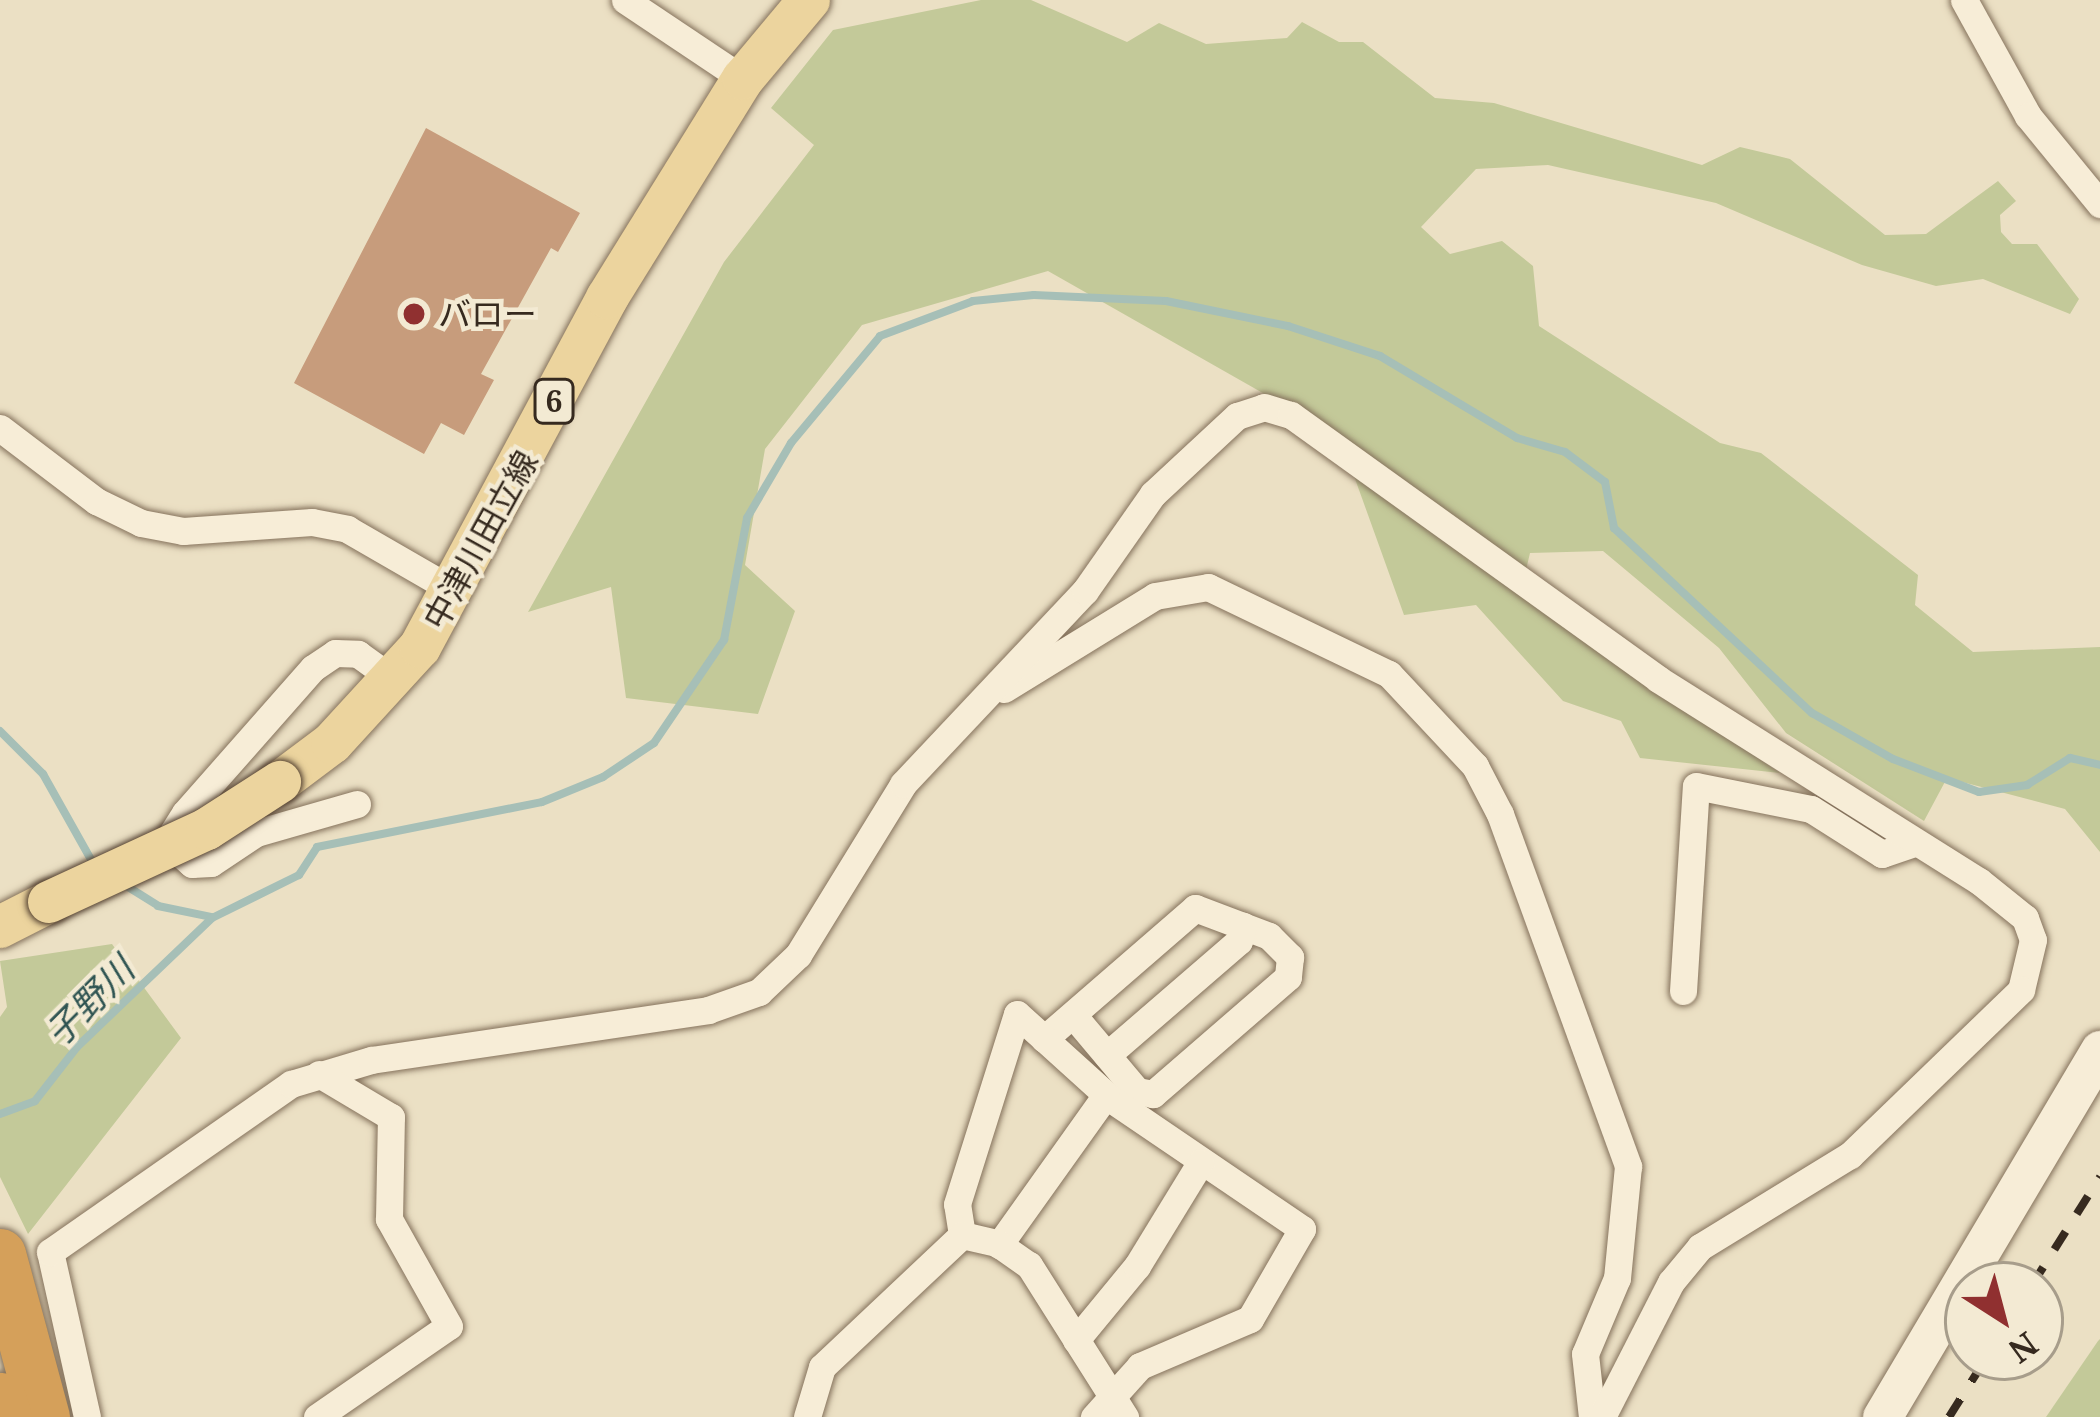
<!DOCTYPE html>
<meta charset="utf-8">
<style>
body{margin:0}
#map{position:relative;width:2100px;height:1417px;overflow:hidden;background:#ebe0c4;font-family:"Noto Serif","Noto Sans JP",serif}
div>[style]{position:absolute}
.green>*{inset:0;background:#c3c999}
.stream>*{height:8px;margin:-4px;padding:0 4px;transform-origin:4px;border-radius:4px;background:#a6bfb7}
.building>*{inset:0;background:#c79c7c}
.roads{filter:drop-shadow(0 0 3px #85725c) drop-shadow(0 0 3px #85725c)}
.street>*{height:27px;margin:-13.5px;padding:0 13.5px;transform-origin:13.5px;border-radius:13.5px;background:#f7edd7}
.secondary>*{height:39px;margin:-19.5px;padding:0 19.5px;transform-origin:19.5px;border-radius:19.5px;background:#f7edd7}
.primary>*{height:42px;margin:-21px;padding:0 21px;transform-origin:21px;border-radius:21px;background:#ecd49e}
.highway>*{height:51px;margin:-25.5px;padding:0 25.5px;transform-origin:25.5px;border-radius:25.5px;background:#d5a05a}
.rail>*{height:8px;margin-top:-4px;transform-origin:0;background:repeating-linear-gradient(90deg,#362a1f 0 21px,transparent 0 42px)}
.bridges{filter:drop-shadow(0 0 3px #534030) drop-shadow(0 0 3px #534030)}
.primary-bridge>*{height:42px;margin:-21px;padding:0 21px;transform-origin:21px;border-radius:21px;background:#ecd49e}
.dots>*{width:33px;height:33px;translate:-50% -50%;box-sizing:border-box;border:6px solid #f3ead3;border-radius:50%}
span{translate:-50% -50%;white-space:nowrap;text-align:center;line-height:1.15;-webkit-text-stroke:9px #f3ead3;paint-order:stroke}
.shield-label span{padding:3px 9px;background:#f3ead3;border:3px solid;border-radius:9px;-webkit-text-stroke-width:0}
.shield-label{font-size:30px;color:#362a1f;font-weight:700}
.poi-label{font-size:33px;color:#362a1f}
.left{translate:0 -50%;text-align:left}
.street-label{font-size:33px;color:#362a1f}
.water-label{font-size:36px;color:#2f5452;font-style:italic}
.north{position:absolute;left:1944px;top:1261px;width:120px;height:120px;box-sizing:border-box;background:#f3ead3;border:3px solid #a79d8b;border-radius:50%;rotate:144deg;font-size:33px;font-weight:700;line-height:48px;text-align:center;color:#362a1f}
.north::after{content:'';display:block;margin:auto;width:42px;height:54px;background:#903030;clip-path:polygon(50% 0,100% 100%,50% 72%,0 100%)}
</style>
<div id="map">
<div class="green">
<i style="clip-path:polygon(981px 0,1031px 0,1127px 42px,1159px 23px,1206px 44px,1287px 38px,1302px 22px,1339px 42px,1363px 42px,1435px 98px,1494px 103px,1702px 165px,1740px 147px,1790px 159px,1885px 235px,1926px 234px,1998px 181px,2016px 201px,2000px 215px,2001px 232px,2012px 244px,2037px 244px,2079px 299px,2070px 314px,1983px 279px,1936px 286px,1862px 265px,1716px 203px,1548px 165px,1476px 169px,1421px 227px,1450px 254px,1502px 241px,1533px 266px,1539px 326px,1720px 443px,1761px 453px,1918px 575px,1915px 605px,1973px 652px,2100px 647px,2100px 852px,2065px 809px,1947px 778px,1924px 821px,1786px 733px,1719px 648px,1603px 551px,1530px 553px,1520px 595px,1780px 773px,1640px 758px,1621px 721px,1563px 701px,1476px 605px,1404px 615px,1340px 437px,1048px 271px,862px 325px,765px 449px,745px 565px,795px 611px,758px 714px,626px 698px,611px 587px,528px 612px,724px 262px,814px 145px,771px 108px,833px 30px)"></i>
<i style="clip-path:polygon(112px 944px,181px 1038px,28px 1234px,0 1177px,0 1017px,7px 1007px,0 961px)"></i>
<i style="clip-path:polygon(2100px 1339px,2100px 1417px,2046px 1417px,2098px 1341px)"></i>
</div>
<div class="stream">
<i style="left:0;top:731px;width:61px;rotate:45deg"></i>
<i style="left:43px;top:774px;width:102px;rotate:60.7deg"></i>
<i style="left:125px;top:885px;width:39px;rotate:32deg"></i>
<i style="left:158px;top:906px;width:54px;rotate:11.7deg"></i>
<i style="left:0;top:1114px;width:37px;rotate:-20deg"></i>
<i style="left:35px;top:1101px;width:68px;rotate:-52.1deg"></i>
<i style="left:77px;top:1047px;width:187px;rotate:-43.7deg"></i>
<i style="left:212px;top:918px;width:97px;rotate:-26.3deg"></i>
<i style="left:299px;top:875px;width:33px;rotate:-57deg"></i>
<i style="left:317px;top:847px;width:229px;rotate:-11.3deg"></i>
<i style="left:542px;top:802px;width:66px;rotate:-22.3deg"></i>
<i style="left:603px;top:777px;width:61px;rotate:-33.7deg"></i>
<i style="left:654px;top:743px;width:125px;rotate:-55.8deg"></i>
<i style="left:724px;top:640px;width:124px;rotate:-79.3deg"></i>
<i style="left:747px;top:518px;width:87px;rotate:-59.6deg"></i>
<i style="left:791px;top:443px;width:139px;rotate:-50.2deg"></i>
<i style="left:880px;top:336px;width:99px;rotate:-20.6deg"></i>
<i style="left:973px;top:301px;width:61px;rotate:-5.6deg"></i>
<i style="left:1034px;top:295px;width:132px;rotate:2.6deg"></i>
<i style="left:1166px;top:301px;width:125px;rotate:11.6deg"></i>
<i style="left:1288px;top:326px;width:97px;rotate:18.1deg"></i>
<i style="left:1380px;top:356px;width:160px;rotate:30.9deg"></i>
<i style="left:1517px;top:438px;width:50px;rotate:16.3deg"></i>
<i style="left:1565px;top:452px;width:50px;rotate:36.9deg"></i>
<i style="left:1605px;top:482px;width:47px;rotate:78.9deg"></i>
<i style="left:1614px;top:528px;width:271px;rotate:43.1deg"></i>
<i style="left:1812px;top:713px;width:93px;rotate:29.6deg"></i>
<i style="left:1893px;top:759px;width:92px;rotate:21deg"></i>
<i style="left:1979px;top:792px;width:49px;rotate:-8.3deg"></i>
<i style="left:2027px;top:785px;width:51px;rotate:-32.1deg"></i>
<i style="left:2070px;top:758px;width:31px;rotate:13deg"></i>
</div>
<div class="building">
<i style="clip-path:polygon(426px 128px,580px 213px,558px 252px,551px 248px,481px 374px,494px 380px,464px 435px,441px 423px,424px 454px,294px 383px)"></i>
</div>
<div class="roads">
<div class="street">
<i style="left:625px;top:0;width:142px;rotate:33.8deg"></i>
<i style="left:1964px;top:0;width:132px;rotate:61.1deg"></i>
<i style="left:2028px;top:116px;width:114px;rotate:50.7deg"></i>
<i style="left:0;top:428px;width:121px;rotate:37.2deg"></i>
<i style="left:96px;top:501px;width:50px;rotate:26.1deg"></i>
<i style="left:141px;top:523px;width:43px;rotate:10.8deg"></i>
<i style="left:183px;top:531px;width:129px;rotate:-4deg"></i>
<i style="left:312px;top:522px;width:36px;rotate:11deg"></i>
<i style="left:347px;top:529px;width:126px;rotate:30deg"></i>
<i style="left:1004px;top:689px;width:177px;rotate:-31.6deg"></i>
<i style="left:1155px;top:596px;width:54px;rotate:-9.6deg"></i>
<i style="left:1208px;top:587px;width:201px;rotate:25.7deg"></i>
<i style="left:1389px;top:674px;width:126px;rotate:46.9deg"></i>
<i style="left:1475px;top:766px;width:54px;rotate:62.5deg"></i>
<i style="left:1500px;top:814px;width:375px;rotate:70deg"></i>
<i style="left:1628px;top:1166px;width:113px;rotate:95.6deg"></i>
<i style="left:1617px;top:1278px;width:82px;rotate:112.8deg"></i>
<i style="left:1585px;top:1354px;width:63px;rotate:83.7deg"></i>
<i style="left:357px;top:804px;width:105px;rotate:164deg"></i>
<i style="left:256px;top:833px;width:54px;rotate:146.3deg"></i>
<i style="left:211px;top:863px;width:19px;rotate:177deg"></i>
<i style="left:192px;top:864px;width:20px;rotate:-139deg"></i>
<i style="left:177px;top:851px;width:19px;rotate:-102deg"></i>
<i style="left:173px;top:832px;width:22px;rotate:-58deg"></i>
<i style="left:185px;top:813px;width:193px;rotate:-48.6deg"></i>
<i style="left:313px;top:668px;width:27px;rotate:-34deg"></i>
<i style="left:335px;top:653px;width:23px;rotate:2deg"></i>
<i style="left:358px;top:654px;width:44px;rotate:35.8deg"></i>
<i style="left:1683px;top:991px;width:205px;rotate:-86.4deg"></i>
<i style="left:1696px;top:786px;width:117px;rotate:11.3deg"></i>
<i style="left:1811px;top:809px;width:84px;rotate:32.4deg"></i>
<i style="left:1882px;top:854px;width:31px;rotate:-19deg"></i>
<i style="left:1044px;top:1039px;width:200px;rotate:-40.9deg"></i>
<i style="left:1195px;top:908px;width:79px;rotate:20.7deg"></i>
<i style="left:1269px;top:936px;width:30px;rotate:45deg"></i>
<i style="left:1290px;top:957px;width:20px;rotate:96deg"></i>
<i style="left:1288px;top:977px;width:179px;rotate:139.1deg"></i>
<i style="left:1153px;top:1094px;width:16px;rotate:-169deg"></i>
<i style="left:1137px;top:1091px;width:99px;rotate:-130.1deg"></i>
<i style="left:1107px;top:1055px;width:174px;rotate:-40.8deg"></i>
<i style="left:1239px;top:941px;width:16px;rotate:-76deg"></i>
<i style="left:962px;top:1235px;width:31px;rotate:-99deg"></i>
<i style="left:957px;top:1204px;width:199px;rotate:-72.5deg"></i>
<i style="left:1017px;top:1014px;width:127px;rotate:42.1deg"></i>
<i style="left:1111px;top:1099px;width:231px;rotate:34.2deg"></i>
<i style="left:1302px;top:1229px;width:104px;rotate:120deg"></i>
<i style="left:1250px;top:1319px;width:120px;rotate:156.9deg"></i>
<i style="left:1140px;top:1366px;width:69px;rotate:132deg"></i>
<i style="left:999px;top:1245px;width:184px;rotate:-54.5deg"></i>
<i style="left:1076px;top:1340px;width:96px;rotate:-50.5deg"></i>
<i style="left:1137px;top:1266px;width:121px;rotate:-58.5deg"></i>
<i style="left:87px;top:1417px;width:169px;rotate:-102.6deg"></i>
<i style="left:50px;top:1252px;width:294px;rotate:-34.9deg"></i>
<i style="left:291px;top:1084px;width:84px;rotate:-16.7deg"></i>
<i style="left:371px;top:1060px;width:341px;rotate:-8.4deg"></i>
<i style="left:708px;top:1010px;width:54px;rotate:-19.4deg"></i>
<i style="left:759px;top:992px;width:54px;rotate:-43.5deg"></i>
<i style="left:798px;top:955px;width:201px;rotate:-58.4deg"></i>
<i style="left:903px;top:784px;width:265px;rotate:-46.7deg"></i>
<i style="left:1085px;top:591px;width:118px;rotate:-55deg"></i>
<i style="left:1153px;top:494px;width:115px;rotate:-42.9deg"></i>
<i style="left:1237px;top:416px;width:28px;rotate:-18deg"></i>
<i style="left:1264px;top:407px;width:28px;rotate:17deg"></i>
<i style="left:1291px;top:415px;width:452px;rotate:35.7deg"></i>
<i style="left:1658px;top:679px;width:379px;rotate:32.2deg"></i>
<i style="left:1979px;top:881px;width:59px;rotate:38.8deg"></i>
<i style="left:2025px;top:918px;width:23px;rotate:70deg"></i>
<i style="left:2033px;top:940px;width:51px;rotate:103.5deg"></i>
<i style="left:2021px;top:990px;width:238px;rotate:136deg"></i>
<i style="left:1850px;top:1155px;width:176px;rotate:148.5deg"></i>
<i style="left:1700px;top:1247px;width:45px;rotate:129.6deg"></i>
<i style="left:1671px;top:1282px;width:152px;rotate:117.1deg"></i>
<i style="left:317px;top:1417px;width:160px;rotate:-34.6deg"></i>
<i style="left:449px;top:1326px;width:123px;rotate:-119.3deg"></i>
<i style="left:389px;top:1219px;width:102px;rotate:-88.9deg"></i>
<i style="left:391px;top:1117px;width:84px;rotate:-149.2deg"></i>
<i style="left:807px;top:1417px;width:52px;rotate:-73.3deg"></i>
<i style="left:822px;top:1367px;width:192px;rotate:-43.3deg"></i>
<i style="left:962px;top:1235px;width:36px;rotate:13deg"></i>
<i style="left:997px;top:1243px;width:39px;rotate:35deg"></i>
<i style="left:1029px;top:1265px;width:180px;rotate:57.7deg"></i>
</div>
<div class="secondary">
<i style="left:1882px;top:1417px;width:427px;rotate:-59.3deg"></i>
</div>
<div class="primary">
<i style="left:280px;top:782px;width:65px;rotate:-36.9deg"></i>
<i style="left:332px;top:743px;width:130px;rotate:-47.5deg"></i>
<i style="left:420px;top:647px;width:396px;rotate:-61.8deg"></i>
<i style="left:607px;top:298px;width:258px;rotate:-58.2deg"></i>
<i style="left:743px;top:79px;width:103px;rotate:-50.1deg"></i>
<i style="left:0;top:927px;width:55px;rotate:-27deg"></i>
</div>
<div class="highway">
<i style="left:0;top:1254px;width:169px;rotate:74.9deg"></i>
<i style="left:0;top:1398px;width:20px;rotate:72deg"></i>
</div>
</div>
<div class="rail">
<i style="left:2032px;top:1285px;width:128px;rotate:-57.8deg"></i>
<i style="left:1949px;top:1417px;width:71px;rotate:-57.7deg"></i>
</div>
<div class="bridges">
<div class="primary-bridge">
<i style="left:49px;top:902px;width:174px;rotate:-24.8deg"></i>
<i style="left:207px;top:829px;width:87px;rotate:-32.8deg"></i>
</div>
</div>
<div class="dots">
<i style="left:414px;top:314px;background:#903030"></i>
</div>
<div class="shield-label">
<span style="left:554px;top:401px">6</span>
</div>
<div class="poi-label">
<span class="left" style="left:438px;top:314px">バロー</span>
</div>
<div class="street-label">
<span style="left:480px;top:540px;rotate:-61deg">中津川田立線</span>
</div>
<div class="water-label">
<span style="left:89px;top:1001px;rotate:-45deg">子野川</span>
</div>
<div class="north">N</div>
</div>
